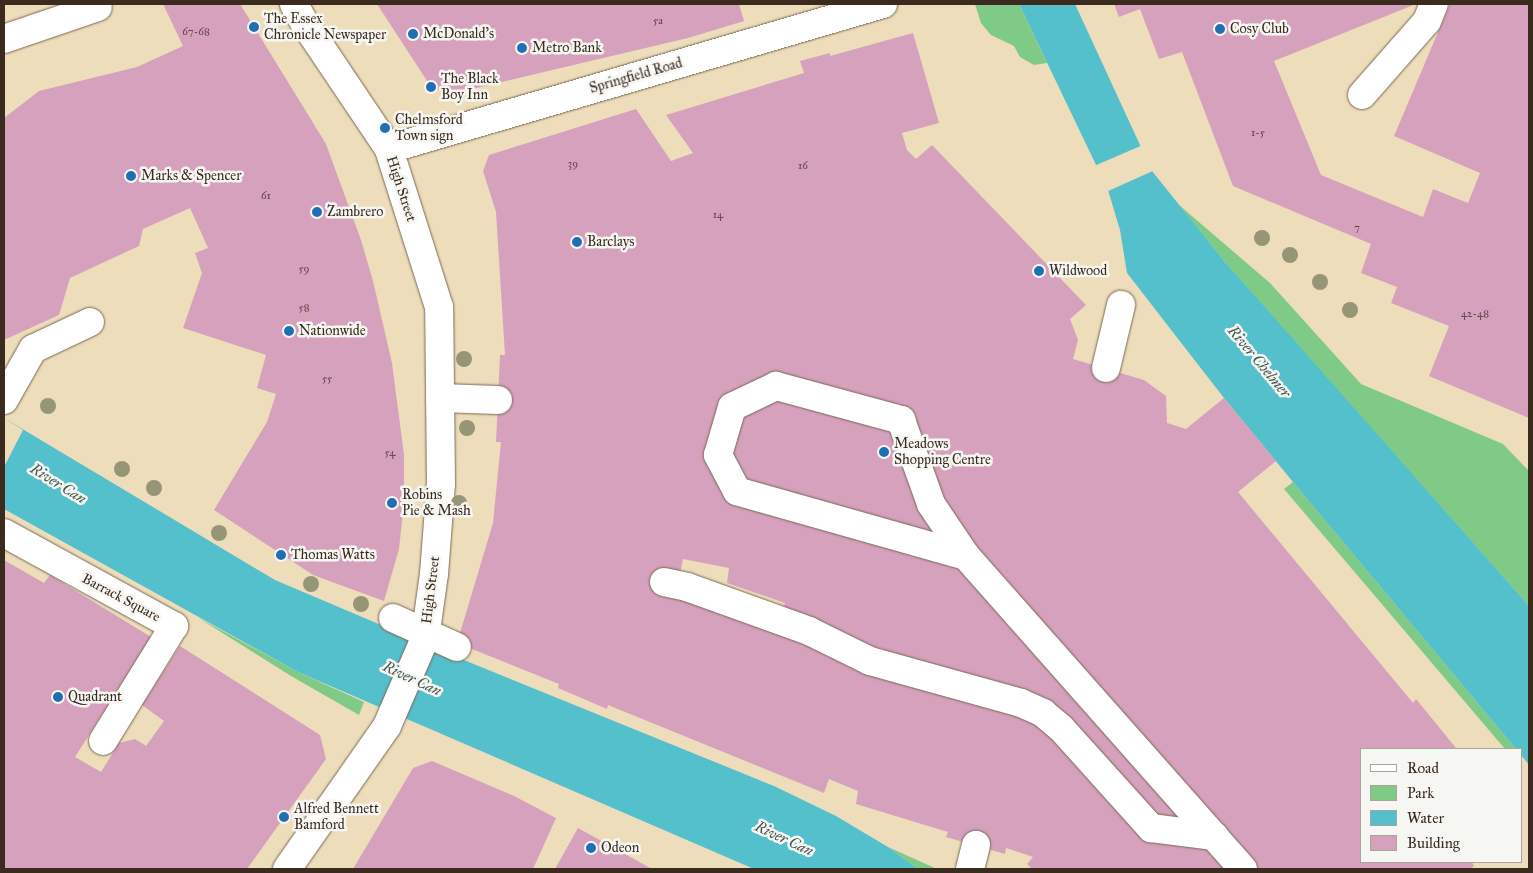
<!DOCTYPE html>
<style>
body{margin:0}
#map{position:relative;width:1533px;height:873px;overflow:hidden;background:#edddbb;font-family:"IM FELL Great Primer",serif}
div>[style]{position:absolute}
.green>*{inset:0;background:#7fca87}
.water>*{inset:0;background:#53c0cc}
.pier>*{inset:0;background:#edddbb}
.building>*{inset:0;background:#d6a1bd}
.roads{filter:drop-shadow(0 0 1px #796955) drop-shadow(0 0 1px #796955)}
.minor>*{height:28px;margin:-14px;padding:0 14px;transform-origin:14px;border-radius:14px;background:#fff}
.trees>*{width:16px;height:16px;margin:-8px;border-radius:50%;background:#969576}
.dots>*{width:14px;height:14px;translate:-50% -50%;box-sizing:border-box;border:2px solid #f6f6f2;border-radius:50%}
span{translate:-50% -50%;white-space:nowrap;text-align:center;line-height:1.15;-webkit-text-stroke:5px #f6f6f2;paint-order:stroke}
.number-label{font-size:11px;color:#624846}
.number-label span{-webkit-text-stroke-width:0}
.poi-label{font-size:14px;color:#3b2a1e}
.left{translate:0 -50%;text-align:left}
.street-label{font-size:14px;color:#3b2a1e}
.water-label{font-size:15px;color:#425752;font-style:italic}
.frame{position:absolute;inset:0;border:5px solid #3b2a1e;pointer-events:none}
.legend{position:absolute;left:1360px;top:748px;width:162px;height:115px;box-sizing:border-box;background:#f6f6f2;border:1px solid #aba49d;margin:0;padding:6px 9px;list-style:none;font-size:15px;color:#3b2a1e}
.legend li{display:flex;align-items:center;gap:10px;height:25px}
.legend b{width:25px;border:1px solid #aba49d}
</style>
<div id="map">
<div class="green">
<i style="clip-path:polygon(975px 4px,1019px 4px,1047px 63px,1034px 65px,1020px 57px,1014px 46px,991px 35px,981px 23px)"></i>
<i style="clip-path:polygon(1179px 205px,1270px 283px,1361px 384px,1503px 444px,1529px 471px,1529px 606px,1291px 338px,1225px 262px)"></i>
<i style="clip-path:polygon(1293px 482px,1516px 749px,1505px 749px,1284px 489px)"></i>
<i style="clip-path:polygon(197px 617px,298px 672px,364px 702px,359px 715px,291px 676px)"></i>
<i style="clip-path:polygon(888px 847px,937px 869px,918px 869px)"></i>
</div>
<div class="water">
<i style="clip-path:polygon(1019px 4px,1075px 4px,1152px 171px,1225px 262px,1529px 606px,1529px 765px,1522px 756px,1522px 749px,1516px 749px,1293px 482px,1224px 398px,1127px 273px,1120px 230px,1108px 190px)"></i>
<i style="clip-path:polygon(4px 418px,275px 580px,454px 656px,774px 786px,836px 816px,888px 847px,918px 869px,754px 869px,298px 672px,4px 509px)"></i>
</div>
<div class="pier">
<i style="clip-path:polygon(1143px 145px,1155px 170px,1106px 192px,1094px 166px)"></i>
<i style="clip-path:polygon(4px 418px,23px 430px,4px 467px)"></i>
</div>
<div class="building">
<i style="clip-path:polygon(163px 4px,240px 4px,326px 144px,361px 240px,373px 281px,392px 363px,404px 455px,404px 503px,399px 549px,384px 601px,313px 575px,214px 510px,267px 422px,276px 394px,257px 388px,266px 355px,183px 328px,202px 273px,195px 253px,208px 248px,190px 208px,143px 229px,139px 246px,70px 278px,59px 315px,4px 340px,4px 118px,39px 91px,137px 67px,183px 46px)"></i>
<i style="clip-path:polygon(377px 4px,739px 4px,744px 21px,688px 38px,451px 94px,431px 87px)"></i>
<i style="clip-path:polygon(1114px 4px,1416px 4px,1274px 61px,1321px 175px,1423px 217px,1433px 189px,1468px 203px,1480px 173px,1394px 136px,1450px 4px,1529px 4px,1529px 418px,1429px 376px,1449px 326px,1391px 303px,1397px 287px,1361px 273px,1371px 244px,1233px 186px,1182px 52px,1159px 59px,1140px 9px,1119px 17px)"></i>
<i style="clip-path:polygon(evenodd,913px 33px,939px 123px,902px 133px,907px 150px,916px 159px,932px 145px,1086px 305px,1070px 319px,1078px 340px,1073px 359px,1144px 380px,1166px 396px,1167px 423px,1186px 429px,1224px 398px,1276px 461px,1238px 492px,1413px 703px,1416px 699px,1456px 748px,1362px 749px,1362px 862px,1472px 862px,1474px 866px,1470px 869px,1032px 869px,1027px 864px,1033px 857px,1006px 848px,1005px 854px,946px 837px,948px 832px,856px 804px,858px 791px,829px 779px,824px 793px,608px 705px,607px 709px,558px 688px,559px 684px,457px 643px,493px 523px,501px 442px,496px 442px,500px 355px,505px 355px,496px 212px,483px 171px,489px 155px,636px 109px,671px 161px,693px 153px,666px 115px,804px 73px,800px 61px,830px 53px,830px 56px,913px 33px,683px 559px,729px 568px,727px 583px,785px 603px,783px 610px,680px 573px,683px 559px)"></i>
<i style="clip-path:polygon(4px 560px,44px 583px,50px 575px,151px 637px,75px 757px,101px 772px,119px 743px,135px 739px,146px 746px,164px 721px,142px 705px,180px 646px,320px 735px,326px 759px,247px 869px,4px 869px)"></i>
<i style="clip-path:polygon(432px 761px,514px 796px,556px 818px,533px 869px,353px 869px,413px 768px)"></i>
<i style="clip-path:polygon(578px 828px,652px 869px,555px 869px)"></i>
</div>
<div class="roads">
<div class="minor">
<i style="left:4px;top:39px;width:99px;rotate:-18.8deg"></i>
<i style="left:1362px;top:95px;width:98px;rotate:-48.7deg"></i>
<i style="left:1427px;top:21px;width:18px;rotate:-68deg"></i>
<i style="left:389px;top:149px;width:515px;rotate:-16.36deg"></i>
<i style="left:1106px;top:368px;width:65px;rotate:-76.6deg"></i>
<i style="left:776px;top:386px;width:130px;rotate:15.2deg"></i>
<i style="left:901px;top:420px;width:89px;rotate:70.3deg"></i>
<i style="left:931px;top:504px;width:63px;rotate:56.1deg"></i>
<i style="left:966px;top:556px;width:238px;rotate:-164.2deg"></i>
<i style="left:737px;top:491px;width:41px;rotate:-117.8deg"></i>
<i style="left:718px;top:455px;width:50px;rotate:-73.7deg"></i>
<i style="left:732px;top:407px;width:49px;rotate:-25.5deg"></i>
<i style="left:440px;top:398px;width:58px;rotate:2deg"></i>
<i style="left:4px;top:400px;width:59px;rotate:-60.4deg"></i>
<i style="left:33px;top:349px;width:63px;rotate:-25.3deg"></i>
<i style="left:4px;top:533px;width:194px;rotate:28.7deg"></i>
<i style="left:174px;top:626px;width:135px;rotate:121.7deg"></i>
<i style="left:966px;top:556px;width:418px;rotate:48.5deg"></i>
<i style="left:664px;top:582px;width:24px;rotate:12deg"></i>
<i style="left:687px;top:587px;width:130px;rotate:19.8deg"></i>
<i style="left:809px;top:631px;width:68px;rotate:26.2deg"></i>
<i style="left:870px;top:661px;width:157px;rotate:15.5deg"></i>
<i style="left:1021px;top:703px;width:24px;rotate:24deg"></i>
<i style="left:1043px;top:713px;width:23px;rotate:40deg"></i>
<i style="left:1061px;top:728px;width:135px;rotate:48deg"></i>
<i style="left:1151px;top:828px;width:64px;rotate:7.2deg"></i>
<i style="left:393px;top:618px;width:70px;rotate:24.4deg"></i>
<i style="left:287px;top:869px;width:174px;rotate:-55deg"></i>
<i style="left:387px;top:726px;width:96px;rotate:-66.6deg"></i>
<i style="left:425px;top:638px;width:65px;rotate:-82deg"></i>
<i style="left:434px;top:574px;width:90px;rotate:-85.6deg"></i>
<i style="left:441px;top:484px;width:177px;rotate:-90.6deg"></i>
<i style="left:439px;top:307px;width:166px;rotate:-107.6deg"></i>
<i style="left:389px;top:149px;width:151px;rotate:-123.9deg"></i>
<i style="left:305px;top:24px;width:23px;rotate:-119deg"></i>
<i style="left:970px;top:869px;width:25px;rotate:-76deg"></i>
</div>
</div>
<div class="trees">
<i style="left:1262px;top:238px"></i>
<i style="left:1290px;top:255px"></i>
<i style="left:1320px;top:282px"></i>
<i style="left:1350px;top:310px"></i>
<i style="left:464px;top:359px"></i>
<i style="left:48px;top:406px"></i>
<i style="left:467px;top:428px"></i>
<i style="left:122px;top:469px"></i>
<i style="left:154px;top:488px"></i>
<i style="left:459px;top:503px"></i>
<i style="left:219px;top:533px"></i>
<i style="left:311px;top:584px"></i>
<i style="left:361px;top:604px"></i>
</div>
<div class="dots">
<i style="left:254px;top:27px;background:#1f6fb2"></i>
<i style="left:1220px;top:29px;background:#1f6fb2"></i>
<i style="left:413px;top:34px;background:#1f6fb2"></i>
<i style="left:522px;top:48px;background:#1f6fb2"></i>
<i style="left:431px;top:87px;background:#1f6fb2"></i>
<i style="left:385px;top:128px;background:#1f6fb2"></i>
<i style="left:131px;top:176px;background:#1f6fb2"></i>
<i style="left:317px;top:212px;background:#1f6fb2"></i>
<i style="left:577px;top:242px;background:#1f6fb2"></i>
<i style="left:1039px;top:271px;background:#1f6fb2"></i>
<i style="left:289px;top:331px;background:#1f6fb2"></i>
<i style="left:884px;top:452px;background:#1f6fb2"></i>
<i style="left:392px;top:503px;background:#1f6fb2"></i>
<i style="left:281px;top:555px;background:#1f6fb2"></i>
<i style="left:58px;top:697px;background:#1f6fb2"></i>
<i style="left:284px;top:817px;background:#1f6fb2"></i>
<i style="left:591px;top:848px;background:#1f6fb2"></i>
</div>
<div class="number-label">
<span style="left:658px;top:21px">5a</span>
<span style="left:196px;top:32px">67-68</span>
<span style="left:1258px;top:133px">1-5</span>
<span style="left:573px;top:164px">39</span>
<span style="left:803px;top:166px">16</span>
<span style="left:266px;top:196px">61</span>
<span style="left:718px;top:215px">14</span>
<span style="left:1357px;top:228px">7</span>
<span style="left:304px;top:269px">59</span>
<span style="left:304px;top:308px">58</span>
<span style="left:1475px;top:314px">42-48</span>
<span style="left:327px;top:379px">55</span>
<span style="left:390px;top:453px">54</span>
</div>
<div class="poi-label">
<span class="left" style="left:264px;top:27px">The Essex<br>Chronicle Newspaper</span>
<span class="left" style="left:1230px;top:29px">Cosy Club</span>
<span class="left" style="left:423px;top:34px">McDonald's</span>
<span class="left" style="left:532px;top:48px">Metro Bank</span>
<span class="left" style="left:441px;top:87px">The Black<br>Boy Inn</span>
<span class="left" style="left:395px;top:128px">Chelmsford<br>Town sign</span>
<span class="left" style="left:141px;top:176px">Marks &amp; Spencer</span>
<span class="left" style="left:327px;top:212px">Zambrero</span>
<span class="left" style="left:587px;top:242px">Barclays</span>
<span class="left" style="left:1049px;top:271px">Wildwood</span>
<span class="left" style="left:299px;top:331px">Nationwide</span>
<span class="left" style="left:894px;top:452px">Meadows<br>Shopping Centre</span>
<span class="left" style="left:402px;top:503px">Robins<br>Pie &amp; Mash</span>
<span class="left" style="left:291px;top:555px">Thomas Watts</span>
<span class="left" style="left:68px;top:697px">Quadrant</span>
<span class="left" style="left:294px;top:817px">Alfred Bennett<br>Bamford</span>
<span class="left" style="left:601px;top:848px">Odeon</span>
</div>
<div class="street-label">
<span style="left:636px;top:76px;rotate:-16deg">Springfield Road</span>
<span style="left:401px;top:189px;rotate:72deg">High Street</span>
<span style="left:431px;top:590px;rotate:-83deg">High Street</span>
<span style="left:121px;top:598px;rotate:28deg">Barrack Square</span>
</div>
<div class="water-label">
<span style="left:1259px;top:362px;rotate:50deg">River Chelmer</span>
<span style="left:58px;top:484px;rotate:32deg">River Can</span>
<span style="left:412px;top:679px;rotate:25deg">River Can</span>
<span style="left:784px;top:839px;rotate:25deg">River Can</span>
</div>
<div class="frame"></div>
<ul class="legend">
<li><b style="height:6px;background:#fff"></b>Road</li>
<li><b style="height:14px;background:#7fca87"></b>Park</li>
<li><b style="height:14px;background:#53c0cc"></b>Water</li>
<li><b style="height:14px;background:#d6a1bd"></b>Building</li>
</ul>
</div>
